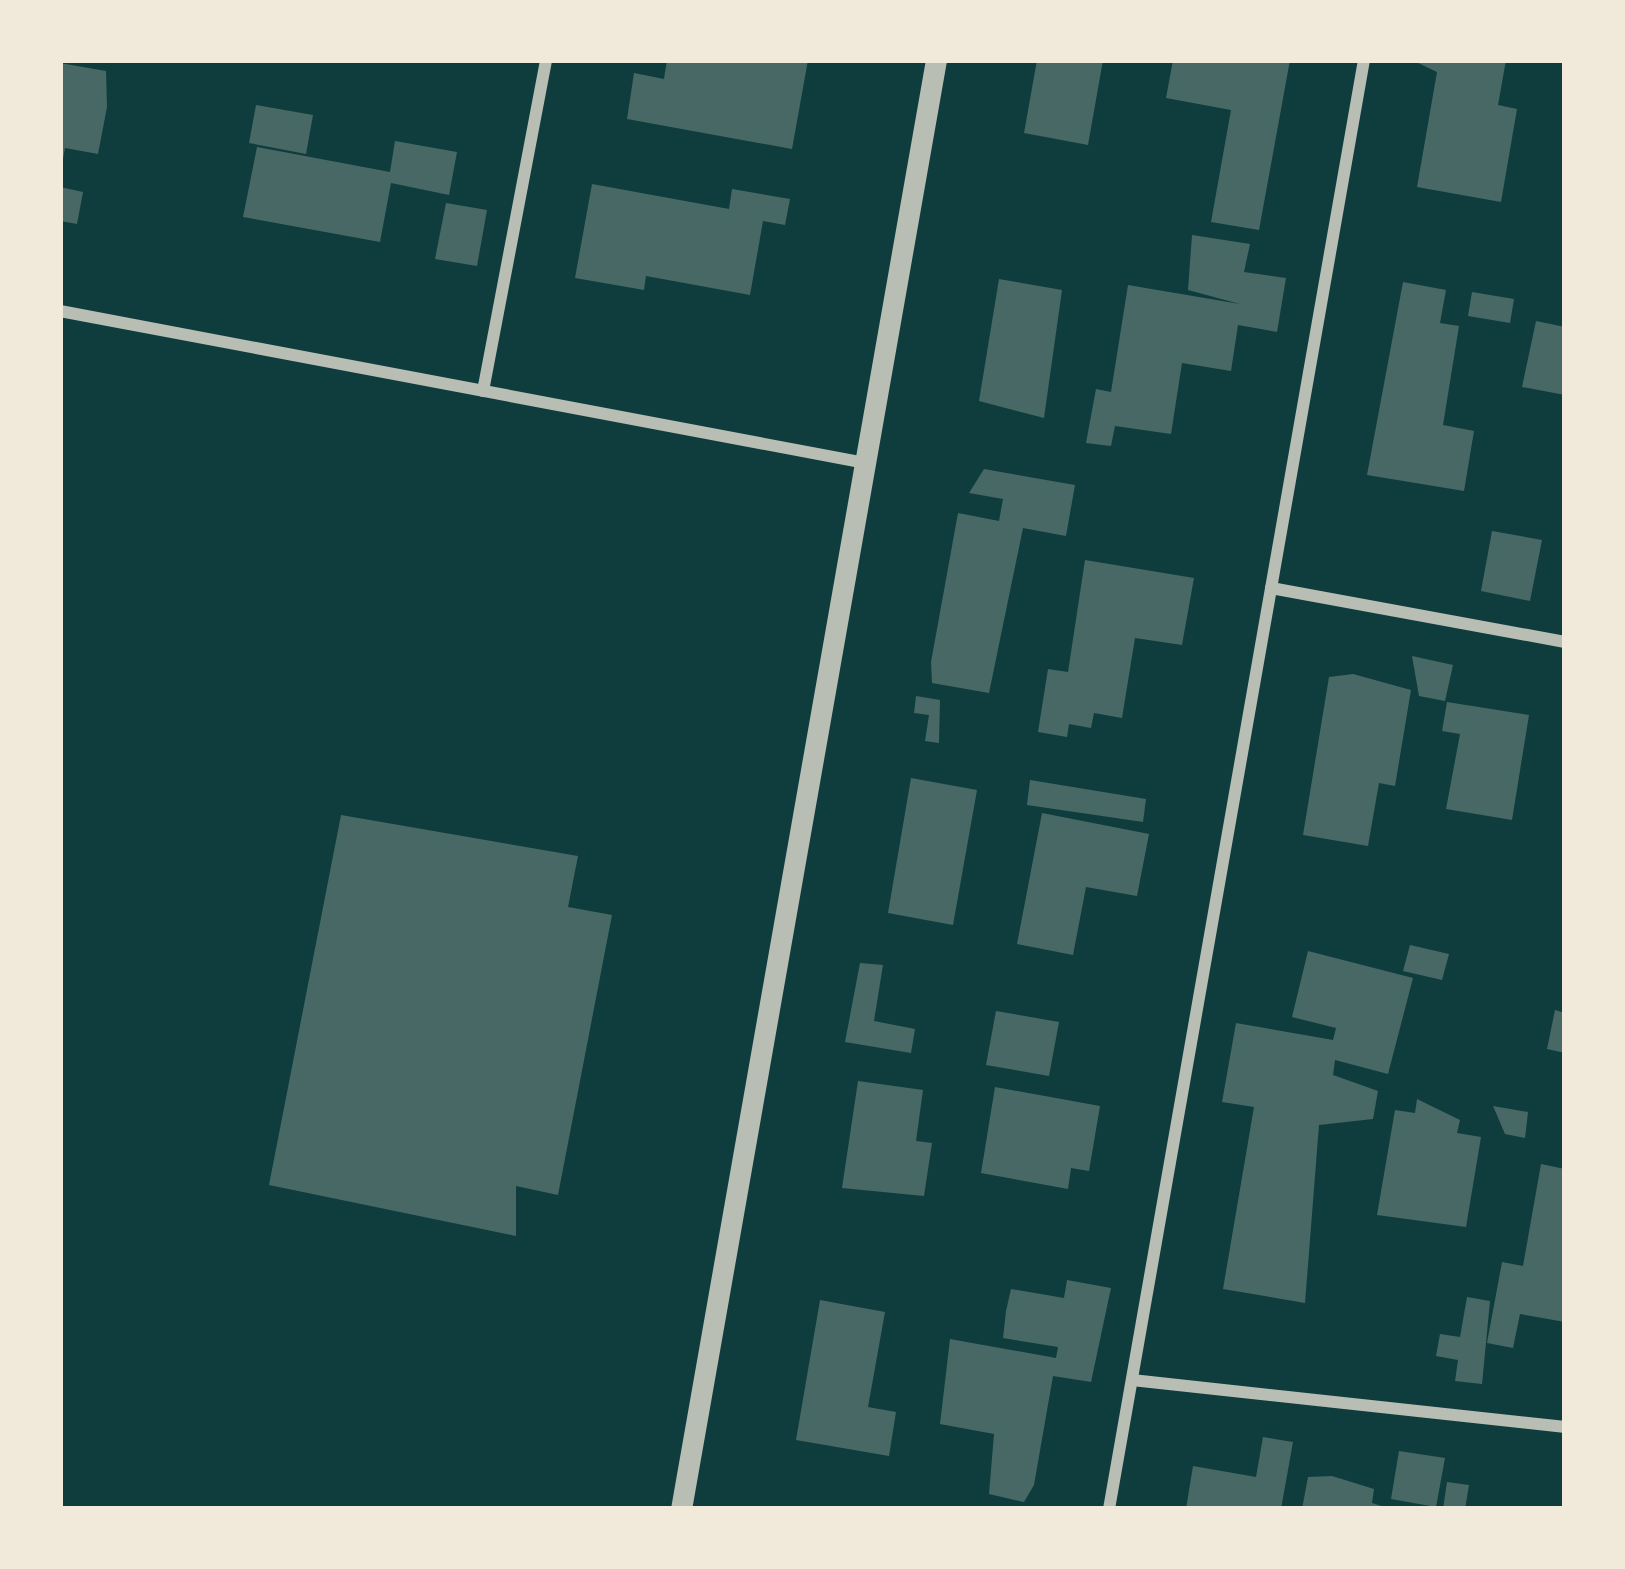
<!DOCTYPE html>
<style>
body{margin:0}
#map{position:relative;width:1625px;height:1569px;overflow:hidden;background:#0f3d3e;font-family:Arial,sans-serif}
div>[style]{position:absolute}
.building>*{inset:0;background:#486865}
.minor>*{height:12px;margin:-6px;padding:0 6px;transform-origin:6px;border-radius:6px;background:#b8beb3}
.tertiary>*{height:21px;margin:-10.5px;padding:0 10.5px;transform-origin:10.5px;border-radius:10.5px;background:#b8beb3}
span{translate:-50% -50%;white-space:nowrap;text-align:center;line-height:1.15;-webkit-text-stroke:9px #f1e9da;paint-order:stroke}
.frame{position:absolute;inset:0;border:63px solid #f1e9da;pointer-events:none}
</style>
<div id="map">
<div class="building">
<i style="clip-path:polygon(667px 60px,808px 60px,792px 149px,627px 119px,634px 73px,664px 79px)"></i>
<i style="clip-path:polygon(1037px 60px,1103px 60px,1088px 145px,1024px 133px)"></i>
<i style="clip-path:polygon(1173px 60px,1290px 60px,1259px 230px,1211px 222px,1231px 110px,1166px 98px)"></i>
<i style="clip-path:polygon(1412px 60px,1506px 60px,1498px 105px,1517px 109px,1501px 202px,1417px 187px,1437px 72px)"></i>
<i style="clip-path:polygon(60px 63px,106px 71px,107px 107px,98px 154px,65px 148px,62px 165px)"></i>
<i style="clip-path:polygon(256px 105px,313px 115px,306px 154px,249px 143px)"></i>
<i style="clip-path:polygon(395px 141px,457px 152px,449px 195px,391px 183px,380px 242px,243px 217px,257px 147px,390px 172px)"></i>
<i style="clip-path:polygon(592px 184px,729px 209px,732px 189px,790px 199px,785px 225px,763px 221px,750px 295px,646px 276px,644px 290px,575px 278px)"></i>
<i style="clip-path:polygon(60px 187px,83px 192px,77px 224px,60px 221px)"></i>
<i style="clip-path:polygon(446px 203px,487px 210px,477px 266px,435px 259px)"></i>
<i style="clip-path:polygon(1192px 235px,1250px 244px,1244px 272px,1286px 278px,1277px 332px,1238px 325px,1231px 371px,1182px 363px,1171px 434px,1115px 426px,1111px 446px,1086px 443px,1096px 389px,1111px 392px,1128px 285px,1240px 304px,1188px 290px)"></i>
<i style="clip-path:polygon(999px 279px,1062px 290px,1044px 418px,979px 401px)"></i>
<i style="clip-path:polygon(1403px 282px,1446px 290px,1440px 323px,1459px 326px,1443px 425px,1474px 431px,1464px 491px,1367px 475px)"></i>
<i style="clip-path:polygon(1472px 292px,1514px 299px,1510px 323px,1468px 316px)"></i>
<i style="clip-path:polygon(1536px 321px,1565px 327px,1565px 395px,1522px 387px)"></i>
<i style="clip-path:polygon(984px 469px,1075px 485px,1066px 536px,1023px 528px,989px 693px,932px 683px,931px 662px,958px 513px,999px 521px,1003px 499px,969px 493px)"></i>
<i style="clip-path:polygon(1492px 531px,1542px 540px,1530px 601px,1481px 591px)"></i>
<i style="clip-path:polygon(1085px 560px,1194px 578px,1182px 645px,1135px 638px,1122px 718px,1094px 713px,1091px 728px,1069px 724px,1067px 737px,1038px 732px,1048px 669px,1068px 672px)"></i>
<i style="clip-path:polygon(1412px 656px,1453px 665px,1445px 701px,1419px 696px)"></i>
<i style="clip-path:polygon(1353px 674px,1411px 690px,1395px 786px,1379px 783px,1368px 846px,1303px 835px,1329px 677px)"></i>
<i style="clip-path:polygon(916px 696px,940px 700px,939px 743px,925px 741px,929px 715px,914px 713px)"></i>
<i style="clip-path:polygon(1447px 702px,1529px 715px,1512px 820px,1446px 809px,1460px 734px,1442px 731px)"></i>
<i style="clip-path:polygon(911px 778px,977px 790px,953px 925px,888px 913px)"></i>
<i style="clip-path:polygon(1030px 780px,1146px 799px,1143px 822px,1027px 805px)"></i>
<i style="clip-path:polygon(1042px 813px,1149px 834px,1137px 896px,1086px 887px,1073px 955px,1017px 944px)"></i>
<i style="clip-path:polygon(341px 815px,578px 856px,568px 907px,612px 915px,558px 1195px,516px 1186px,516px 1236px,269px 1185px)"></i>
<i style="clip-path:polygon(1410px 945px,1449px 954px,1442px 980px,1403px 971px)"></i>
<i style="clip-path:polygon(1308px 951px,1413px 978px,1388px 1074px,1335px 1060px,1333px 1075px,1378px 1091px,1373px 1119px,1319px 1125px,1305px 1303px,1223px 1289px,1254px 1107px,1222px 1102px,1236px 1023px,1333px 1040px,1336px 1028px,1292px 1017px)"></i>
<i style="clip-path:polygon(860px 963px,883px 965px,874px 1021px,915px 1029px,911px 1053px,845px 1042px)"></i>
<i style="clip-path:polygon(1555px 1010px,1565px 1013px,1565px 1053px,1547px 1049px)"></i>
<i style="clip-path:polygon(996px 1011px,1059px 1022px,1049px 1076px,986px 1065px)"></i>
<i style="clip-path:polygon(858px 1081px,923px 1090px,916px 1141px,932px 1143px,924px 1196px,842px 1188px)"></i>
<i style="clip-path:polygon(995px 1087px,1100px 1106px,1089px 1171px,1071px 1168px,1068px 1189px,981px 1173px)"></i>
<i style="clip-path:polygon(1417px 1099px,1460px 1120px,1457px 1133px,1481px 1137px,1466px 1227px,1377px 1215px,1395px 1110px,1415px 1113px)"></i>
<i style="clip-path:polygon(1493px 1106px,1528px 1112px,1525px 1138px,1505px 1134px)"></i>
<i style="clip-path:polygon(1541px 1164px,1565px 1169px,1565px 1322px,1520px 1314px,1513px 1348px,1487px 1343px,1502px 1262px,1523px 1266px)"></i>
<i style="clip-path:polygon(1067px 1280px,1111px 1288px,1091px 1382px,1053px 1376px,1034px 1485px,1024px 1502px,989px 1494px,994px 1434px,940px 1424px,950px 1339px,1056px 1358px,1058px 1347px,1003px 1338px,1006px 1311px,1011px 1289px,1064px 1298px)"></i>
<i style="clip-path:polygon(1467px 1297px,1490px 1301px,1482px 1384px,1455px 1381px,1458px 1360px,1436px 1356px,1440px 1334px,1460px 1337px)"></i>
<i style="clip-path:polygon(820px 1300px,885px 1312px,868px 1407px,896px 1412px,889px 1456px,796px 1440px)"></i>
<i style="clip-path:polygon(1263px 1437px,1293px 1442px,1281px 1509px,1186px 1509px,1193px 1466px,1256px 1477px)"></i>
<i style="clip-path:polygon(1399px 1451px,1445px 1458px,1436px 1507px,1391px 1499px)"></i>
<i style="clip-path:polygon(1332px 1476px,1374px 1489px,1372px 1503px,1391px 1509px,1302px 1509px,1308px 1477px)"></i>
<i style="clip-path:polygon(1447px 1482px,1469px 1485px,1465px 1509px,1443px 1509px)"></i>
</div>
<div class="minor">
<i style="left:60px;top:311px;width:819px;rotate:10.69deg"></i>
<i style="left:483px;top:391px;width:337px;rotate:-79.2deg"></i>
<i style="left:1271px;top:588px;width:299px;rotate:10.4deg"></i>
<i style="left:1132px;top:1380px;width:436px;rotate:6.2deg"></i>
<i style="left:1109px;top:1509px;width:1471px;rotate:-80.02deg"></i>
</div>
<div class="tertiary">
<i style="left:681px;top:1509px;width:1471px;rotate:-80.02deg"></i>
</div>
<div class="frame"></div>
</div>
